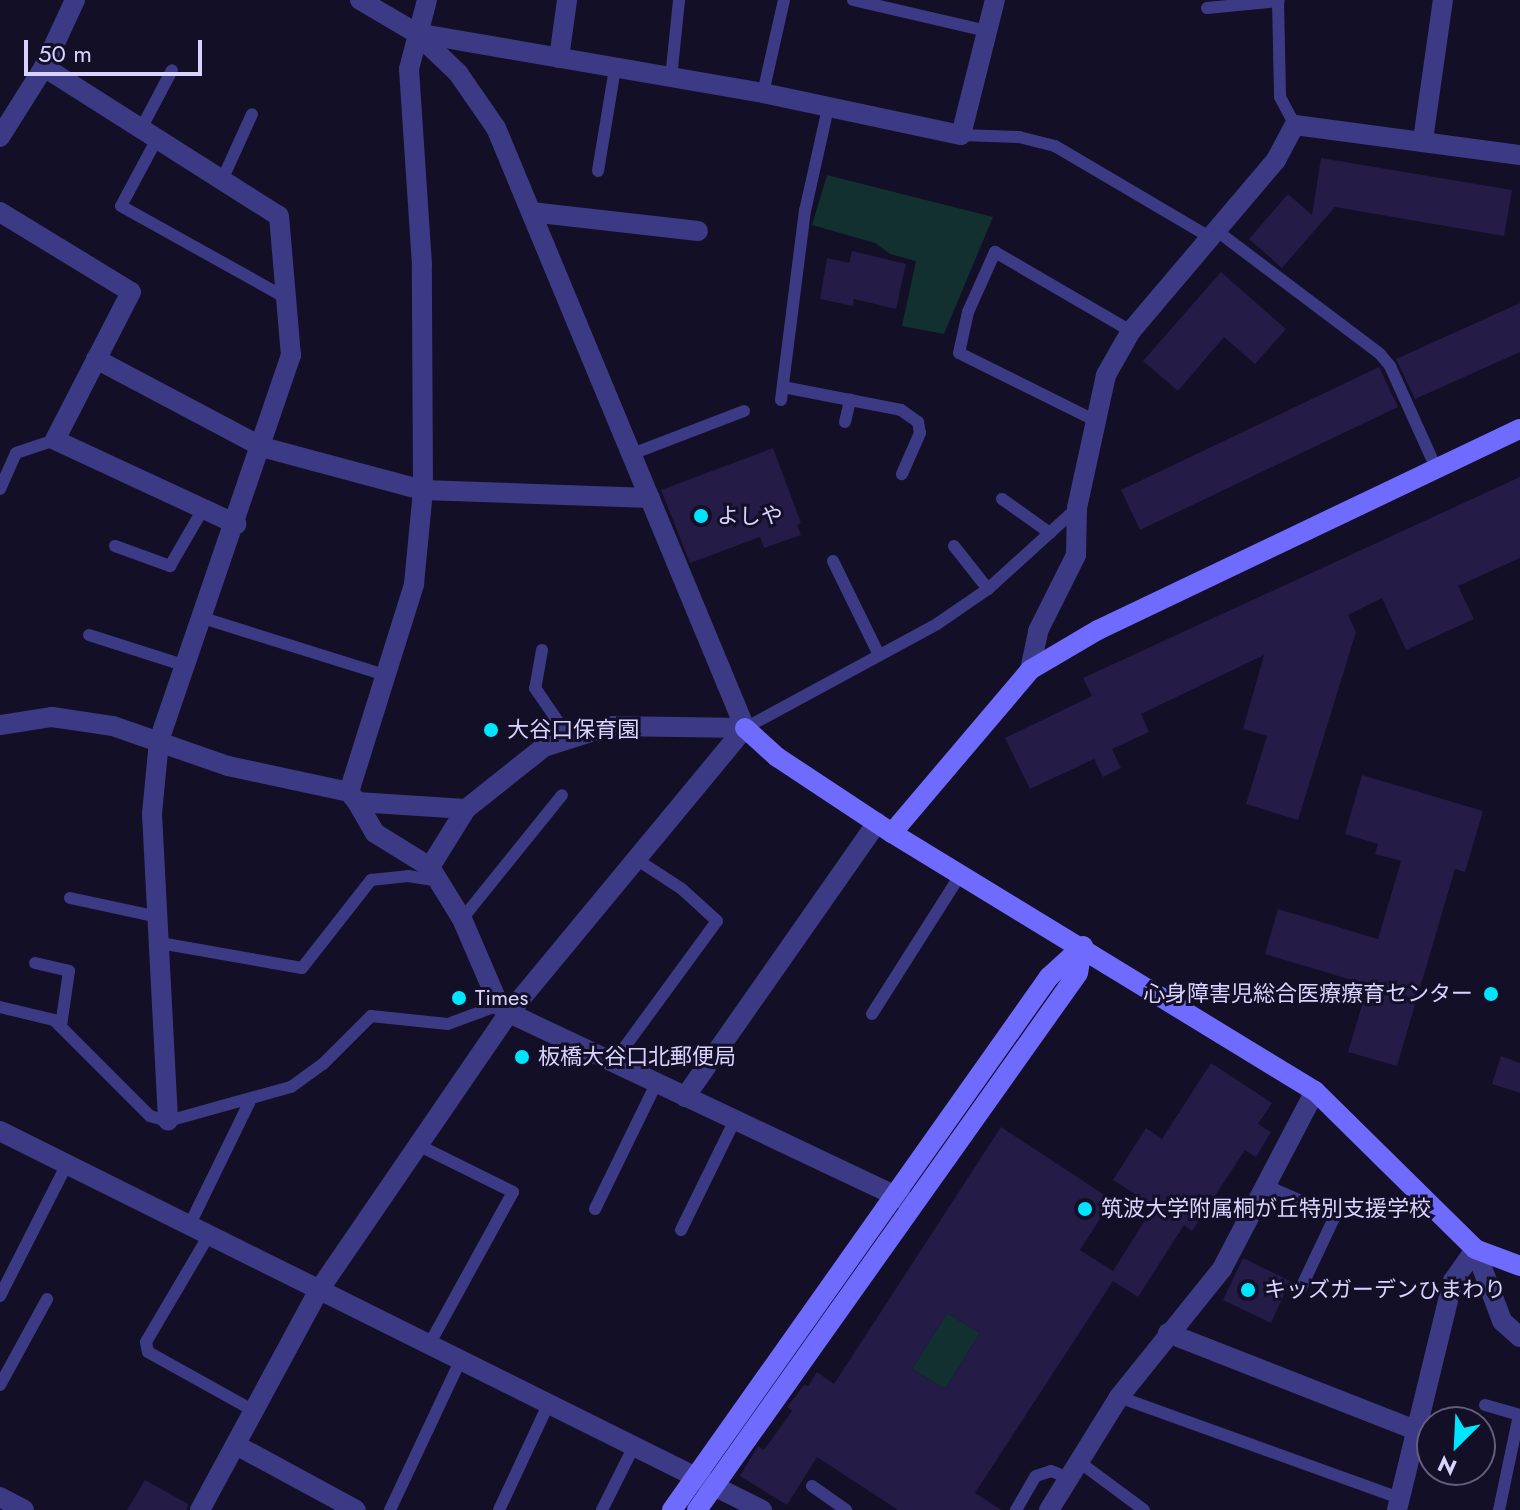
<!DOCTYPE html>
<meta charset="utf-8">
<style>
body{margin:0}
#map{position:relative;width:1520px;height:1510px;overflow:hidden;background:#130f26;font-family:Jost,"Noto Sans JP",sans-serif}
div>[style]{position:absolute}
.green>*{inset:0;background:#12302f}
.building>*{inset:0;background:#241b47}
.lane>*{height:12px;margin:-6px;padding:0 6px;transform-origin:6px;border-radius:6px;background:#3d3a85}
.street>*{height:20px;margin:-10px;padding:0 10px;transform-origin:10px;border-radius:10px;background:#3d3a85}
.secondary>*{height:20px;margin:-10px;padding:0 10px;transform-origin:10px;border-radius:10px;background:#6f6bff}
.dots>*{width:22px;height:22px;translate:-50% -50%;box-sizing:border-box;border:4px solid #130f26;border-radius:50%}
span{translate:-50% -50%;white-space:nowrap;text-align:center;line-height:1.15;-webkit-text-stroke:6px #130f26;paint-order:stroke}
.poi-label{font-size:22px;color:#d9d4ff}
.left{translate:0 -50%;text-align:left}
.right{translate:-100% -50%;text-align:right}
.north{position:absolute;left:1416px;top:1406px;width:80px;height:80px;box-sizing:border-box;background:#130f26;border:2px solid #625e7d;border-radius:50%;rotate:204deg;font-size:22px;font-weight:700;line-height:32px;text-align:center;color:#d9d4ff}
.north::after{content:'';display:block;margin:auto;width:28px;height:36px;background:#00e5ff;clip-path:polygon(50% 0,100% 100%,50% 72%,0 100%)}
.scale{position:absolute;left:24px;top:40px;width:178px;height:36px;box-sizing:border-box;border:4px solid #d9d4ff;border-top:0;padding-left:10px;font-size:24px;line-height:28px;white-space:nowrap;color:#d9d4ff;-webkit-text-stroke:6px #130f26;paint-order:stroke}
</style>
<div id="map">
<div class="green">
<i style="clip-path:polygon(827px 175px,993px 217px,944px 334px,902px 326px,916px 261px,890px 254px,875px 243px,812px 225px)"></i>
<i style="clip-path:polygon(947px 1313px,980px 1333px,945px 1389px,912px 1369px)"></i>
</div>
<div class="building">
<i style="clip-path:polygon(1321px 158px,1512px 190px,1504px 236px,1335px 207px,1282px 268px,1249px 239px,1288px 194px,1312px 215px)"></i>
<i style="clip-path:polygon(852px 251px,906px 264px,896px 309px,854px 299px,853px 306px,820px 299px,827px 258px,849px 263px)"></i>
<i style="clip-path:polygon(1221px 272px,1286px 329px,1255px 364px,1224px 337px,1178px 391px,1143px 361px)"></i>
<i style="clip-path:polygon(1520px 303px,1520px 352px,1415px 399px,1396px 359px)"></i>
<i style="clip-path:polygon(1379px 367px,1398px 407px,1140px 530px,1121px 490px)"></i>
<i style="clip-path:polygon(773px 448px,801px 523px,797px 525px,801px 535px,764px 548px,760px 537px,690px 563px,661px 490px)"></i>
<i style="clip-path:polygon(1520px 477px,1520px 558px,1458px 586px,1474px 619px,1406px 650px,1382px 598px,1348px 615px,1356px 632px,1298px 820px,1246px 804px,1267px 736px,1243px 729px,1264px 655px,1141px 714px,1149px 732px,1112px 749px,1121px 768px,1103px 777px,1094px 759px,1030px 789px,1005px 738px,1092px 696px,1083px 678px)"></i>
<i style="clip-path:polygon(1362px 775px,1483px 811px,1465px 872px,1455px 869px,1397px 1066px,1348px 1052px,1368px 985px,1265px 954px,1278px 909px,1378px 939px,1401px 861px,1375px 854px,1378px 844px,1345px 834px)"></i>
<i style="clip-path:polygon(1501px 1056px,1520px 1063px,1520px 1093px,1492px 1084px)"></i>
<i style="clip-path:polygon(evenodd,1211px 1063px,1272px 1103px,1258px 1124px,1271px 1132px,1256px 1157px,1245px 1150px,1192px 1231px,1184px 1225px,1138px 1297px,1113px 1281px,975px 1493px,1001px 1510px,898px 1510px,817px 1457px,787px 1505px,740px 1476px,758px 1446px,764px 1450px,792px 1411px,787px 1407px,804px 1385px,808px 1386px,817px 1372px,834px 1384px,1001px 1127px,1112px 1200px,1080px 1250px,1113px 1271px,1154px 1206px,1113px 1180px,1146px 1128px,1162px 1139px,1211px 1063px,947px 1313px,980px 1333px,945px 1389px,912px 1369px,947px 1313px)"></i>
<i style="clip-path:polygon(1243px 1258px,1290px 1281px,1271px 1323px,1223px 1300px)"></i>
<i style="clip-path:polygon(145px 1480px,188px 1504px,187px 1510px,127px 1510px)"></i>
</div>
<div class="lane">
<i style="left:853px;top:0;width:138px;rotate:13deg"></i>
<i style="left:1278px;top:0;width:97px;rotate:88.8deg"></i>
<i style="left:1280px;top:97px;width:32px;rotate:62deg"></i>
<i style="left:1207px;top:8px;width:72px;rotate:-5.6deg"></i>
<i style="left:671px;top:78px;width:78px;rotate:-84.1deg"></i>
<i style="left:763px;top:93px;width:95px;rotate:-77.3deg"></i>
<i style="left:142px;top:127px;width:64px;rotate:-62.2deg"></i>
<i style="left:961px;top:135px;width:58px;rotate:2deg"></i>
<i style="left:1019px;top:137px;width:37px;rotate:14deg"></i>
<i style="left:1055px;top:146px;width:181px;rotate:30.5deg"></i>
<i style="left:158px;top:137px;width:78px;rotate:118.2deg"></i>
<i style="left:121px;top:206px;width:189px;rotate:29.1deg"></i>
<i style="left:598px;top:171px;width:104px;rotate:-80.6deg"></i>
<i style="left:223px;top:178px;width:70px;rotate:-65.6deg"></i>
<i style="left:1217px;top:231px;width:204px;rotate:37deg"></i>
<i style="left:1380px;top:354px;width:16px;rotate:50deg"></i>
<i style="left:1390px;top:366px;width:112px;rotate:65.7deg"></i>
<i style="left:783px;top:387px;width:120px;rotate:11deg"></i>
<i style="left:901px;top:410px;width:21px;rotate:35deg"></i>
<i style="left:918px;top:422px;width:11px;rotate:80deg"></i>
<i style="left:920px;top:433px;width:45px;rotate:113.7deg"></i>
<i style="left:781px;top:400px;width:191px;rotate:-82.8deg"></i>
<i style="left:805px;top:211px;width:106px;rotate:-77.4deg"></i>
<i style="left:1092px;top:419px;width:148px;rotate:-153.6deg"></i>
<i style="left:959px;top:353px;width:42px;rotate:-77.6deg"></i>
<i style="left:968px;top:312px;width:66px;rotate:-65.8deg"></i>
<i style="left:995px;top:252px;width:157px;rotate:30.2deg"></i>
<i style="left:845px;top:422px;width:23px;rotate:-77deg"></i>
<i style="left:632px;top:454px;width:120px;rotate:-21deg"></i>
<i style="left:0;top:489px;width:39px;rotate:-66deg"></i>
<i style="left:16px;top:453px;width:41px;rotate:-18.4deg"></i>
<i style="left:1002px;top:499px;width:59px;rotate:35.3deg"></i>
<i style="left:115px;top:546px;width:59px;rotate:20deg"></i>
<i style="left:170px;top:566px;width:66px;rotate:-59.9deg"></i>
<i style="left:954px;top:546px;width:55px;rotate:51.7deg"></i>
<i style="left:833px;top:561px;width:105px;rotate:63.9deg"></i>
<i style="left:203px;top:618px;width:191px;rotate:17.4deg"></i>
<i style="left:89px;top:635px;width:102px;rotate:17.7deg"></i>
<i style="left:542px;top:650px;width:39px;rotate:100deg"></i>
<i style="left:535px;top:688px;width:62px;rotate:55.5deg"></i>
<i style="left:745px;top:728px;width:218px;rotate:-28.4deg"></i>
<i style="left:937px;top:624px;width:62px;rotate:-34.5deg"></i>
<i style="left:988px;top:589px;width:120px;rotate:-42.3deg"></i>
<i style="left:70px;top:898px;width:91px;rotate:12.1deg"></i>
<i style="left:462px;top:919px;width:159px;rotate:-51.1deg"></i>
<i style="left:160px;top:943px;width:144px;rotate:10deg"></i>
<i style="left:302px;top:968px;width:112px;rotate:-51.9deg"></i>
<i style="left:371px;top:880px;width:37px;rotate:-6deg"></i>
<i style="left:408px;top:876px;width:31px;rotate:9deg"></i>
<i style="left:35px;top:963px;width:35px;rotate:13deg"></i>
<i style="left:69px;top:971px;width:56px;rotate:98.3deg"></i>
<i style="left:0;top:1007px;width:56px;rotate:13.5deg"></i>
<i style="left:54px;top:1020px;width:136px;rotate:45deg"></i>
<i style="left:150px;top:1116px;width:19px;rotate:16deg"></i>
<i style="left:168px;top:1121px;width:128px;rotate:-15.5deg"></i>
<i style="left:291px;top:1087px;width:39px;rotate:-36deg"></i>
<i style="left:323px;top:1064px;width:68px;rotate:-45deg"></i>
<i style="left:371px;top:1016px;width:77px;rotate:5.9deg"></i>
<i style="left:448px;top:1024px;width:54px;rotate:-20.4deg"></i>
<i style="left:872px;top:1014px;width:166px;rotate:-57.6deg"></i>
<i style="left:613px;top:1063px;width:176px;rotate:-53.8deg"></i>
<i style="left:717px;top:921px;width:47px;rotate:-137.6deg"></i>
<i style="left:682px;top:889px;width:55px;rotate:-146.9deg"></i>
<i style="left:418px;top:1145px;width:106px;rotate:26.3deg"></i>
<i style="left:513px;top:1192px;width:175px;rotate:118.8deg"></i>
<i style="left:1265px;top:1185px;width:77px;rotate:23.9deg"></i>
<i style="left:1335px;top:1216px;width:80px;rotate:115.3deg"></i>
<i style="left:595px;top:1209px;width:139px;rotate:-64deg"></i>
<i style="left:189px;top:1226px;width:139px;rotate:-64deg"></i>
<i style="left:681px;top:1230px;width:123px;rotate:-63.9deg"></i>
<i style="left:209px;top:1235px;width:124px;rotate:120.5deg"></i>
<i style="left:146px;top:1342px;width:10px;rotate:79deg"></i>
<i style="left:148px;top:1352px;width:121px;rotate:29.1deg"></i>
<i style="left:0;top:1296px;width:148px;rotate:-63.1deg"></i>
<i style="left:0;top:1385px;width:98px;rotate:-61.3deg"></i>
<i style="left:1119px;top:1397px;width:299px;rotate:19.8deg"></i>
<i style="left:1485px;top:1405px;width:36px;rotate:16deg"></i>
<i style="left:1078px;top:1461px;width:82px;rotate:36.6deg"></i>
<i style="left:812px;top:1486px;width:42px;rotate:35.2deg"></i>
<i style="left:390px;top:1510px;width:165px;rotate:-64.8deg"></i>
<i style="left:499px;top:1510px;width:116px;rotate:-65deg"></i>
<i style="left:602px;top:1510px;width:69px;rotate:-63.4deg"></i>
<i style="left:1016px;top:1510px;width:39px;rotate:-60deg"></i>
<i style="left:1036px;top:1476px;width:16px;rotate:-18deg"></i>
<i style="left:1051px;top:1471px;width:17px;rotate:21deg"></i>
<i style="left:1499px;top:1510px;width:97px;rotate:-78.1deg"></i>
</div>
<div class="street">
<i style="left:360px;top:0;width:65px;rotate:30.5deg"></i>
<i style="left:416px;top:33px;width:58px;rotate:43.6deg"></i>
<i style="left:458px;top:73px;width:67px;rotate:55.4deg"></i>
<i style="left:496px;top:128px;width:650px;rotate:67.46deg"></i>
<i style="left:416px;top:33px;width:352px;rotate:9.8deg"></i>
<i style="left:763px;top:93px;width:202px;rotate:12deg"></i>
<i style="left:961px;top:135px;width:139px;rotate:-75.9deg"></i>
<i style="left:559px;top:58px;width:59px;rotate:-82.1deg"></i>
<i style="left:44px;top:67px;width:278px;rotate:32.4deg"></i>
<i style="left:279px;top:216px;width:140px;rotate:85.1deg"></i>
<i style="left:291px;top:355px;width:408px;rotate:108.9deg"></i>
<i style="left:159px;top:741px;width:73px;rotate:95.5deg"></i>
<i style="left:152px;top:814px;width:307px;rotate:87deg"></i>
<i style="left:0;top:137px;width:83px;rotate:-57.8deg"></i>
<i style="left:44px;top:67px;width:74px;rotate:-65.2deg"></i>
<i style="left:1423px;top:140px;width:141px;rotate:-81.9deg"></i>
<i style="left:0;top:212px;width:153px;rotate:31.4deg"></i>
<i style="left:131px;top:292px;width:166px;rotate:117.2deg"></i>
<i style="left:55px;top:440px;width:200px;rotate:24.9deg"></i>
<i style="left:531px;top:212px;width:168px;rotate:6.5deg"></i>
<i style="left:96px;top:359px;width:188px;rotate:27.9deg"></i>
<i style="left:262px;top:447px;width:167px;rotate:15deg"></i>
<i style="left:423px;top:490px;width:227px;rotate:2deg"></i>
<i style="left:1030px;top:670px;width:40px;rotate:-78deg"></i>
<i style="left:1038px;top:631px;width:85px;rotate:-63.4deg"></i>
<i style="left:1076px;top:555px;width:47px;rotate:-88.8deg"></i>
<i style="left:1077px;top:508px;width:136px;rotate:-77.7deg"></i>
<i style="left:1106px;top:375px;width:51px;rotate:-60.4deg"></i>
<i style="left:1131px;top:331px;width:224px;rotate:-49.7deg"></i>
<i style="left:1276px;top:160px;width:40px;rotate:-62deg"></i>
<i style="left:1295px;top:125px;width:227px;rotate:7.6deg"></i>
<i style="left:0;top:725px;width:53px;rotate:-8.7deg"></i>
<i style="left:52px;top:717px;width:62px;rotate:8.4deg"></i>
<i style="left:113px;top:726px;width:122px;rotate:19.2deg"></i>
<i style="left:228px;top:766px;width:124px;rotate:12.1deg"></i>
<i style="left:349px;top:792px;width:13px;rotate:51deg"></i>
<i style="left:357px;top:802px;width:109px;rotate:3.7deg"></i>
<i style="left:466px;top:809px;width:100px;rotate:-38.5deg"></i>
<i style="left:544px;top:747px;width:69px;rotate:-17.7deg"></i>
<i style="left:610px;top:726px;width:135px;rotate:0.8deg"></i>
<i style="left:349px;top:792px;width:218px;rotate:-72.6deg"></i>
<i style="left:414px;top:584px;width:94px;rotate:-84.5deg"></i>
<i style="left:423px;top:490px;width:225px;rotate:-90.3deg"></i>
<i style="left:422px;top:265px;width:196px;rotate:-93.8deg"></i>
<i style="left:409px;top:69px;width:71px;rotate:-75.4deg"></i>
<i style="left:357px;top:802px;width:36px;rotate:60deg"></i>
<i style="left:375px;top:833px;width:65px;rotate:31.7deg"></i>
<i style="left:430px;top:867px;width:61px;rotate:58.4deg"></i>
<i style="left:462px;top:919px;width:94px;rotate:66.7deg"></i>
<i style="left:499px;top:1005px;width:13px;rotate:39deg"></i>
<i style="left:509px;top:1013px;width:445px;rotate:25.3deg"></i>
<i style="left:430px;top:867px;width:68px;rotate:-58.2deg"></i>
<i style="left:685px;top:1097px;width:335px;rotate:-55deg"></i>
<i style="left:0;top:1131px;width:851px;rotate:26.44deg"></i>
<i style="left:1475px;top:1249px;width:77px;rotate:69.4deg"></i>
<i style="left:1502px;top:1321px;width:24px;rotate:42deg"></i>
<i style="left:1168px;top:1333px;width:265px;rotate:21.4deg"></i>
<i style="left:236px;top:1445px;width:136px;rotate:28.4deg"></i>
<i style="left:0;top:1497px;width:27px;rotate:28deg"></i>
<i style="left:200px;top:1510px;width:250px;rotate:-61.6deg"></i>
<i style="left:319px;top:1290px;width:336px;rotate:-55.6deg"></i>
<i style="left:509px;top:1013px;width:370px;rotate:-50.4deg"></i>
<i style="left:1049px;top:1510px;width:133px;rotate:-58.2deg"></i>
<i style="left:1119px;top:1397px;width:164px;rotate:-51.2deg"></i>
<i style="left:1222px;top:1269px;width:201px;rotate:-62.4deg"></i>
<i style="left:1397px;top:1510px;width:236px;rotate:-76.3deg"></i>
<i style="left:1453px;top:1281px;width:39px;rotate:-55deg"></i>
</div>
<div class="secondary">
<i style="left:745px;top:728px;width:43px;rotate:42.2deg"></i>
<i style="left:777px;top:757px;width:138px;rotate:33.5deg"></i>
<i style="left:892px;top:833px;width:495px;rotate:31.4deg"></i>
<i style="left:1315px;top:1091px;width:225px;rotate:44.6deg"></i>
<i style="left:1475px;top:1249px;width:48px;rotate:20.7deg"></i>
<i style="left:892px;top:833px;width:214px;rotate:-49.7deg"></i>
<i style="left:1030px;top:670px;width:79px;rotate:-30.5deg"></i>
<i style="left:1098px;top:630px;width:467px;rotate:-25.5deg"></i>
<i style="left:672px;top:1510px;width:653px;rotate:-54.73deg"></i>
<i style="left:1049px;top:977px;width:46px;rotate:-42.4deg"></i>
<i style="left:697px;top:1510px;width:658px;rotate:-54.64deg"></i>
<i style="left:1078px;top:973px;width:27px;rotate:-80deg"></i>
</div>
<div class="dots">
<i style="left:701px;top:516px;background:#00e5ff"></i>
<i style="left:491px;top:730px;background:#00e5ff"></i>
<i style="left:1491px;top:994px;background:#00e5ff"></i>
<i style="left:459px;top:998px;background:#00e5ff"></i>
<i style="left:522px;top:1057px;background:#00e5ff"></i>
<i style="left:1085px;top:1209px;background:#00e5ff"></i>
<i style="left:1248px;top:1290px;background:#00e5ff"></i>
</div>
<div class="poi-label">
<span class="left" style="left:717px;top:516px">よしや</span>
<span class="left" style="left:507px;top:730px">大谷口保育園</span>
<span class="right" style="left:1473px;top:994px">心身障害児総合医療療育センター</span>
<span class="left" style="left:475px;top:998px">Times</span>
<span class="left" style="left:538px;top:1057px">板橋大谷口北郵便局</span>
<span class="left" style="left:1101px;top:1209px">筑波大学附属桐が丘特別支援学校</span>
<span class="left" style="left:1264px;top:1290px">キッズガーデンひまわり</span>
</div>
<div class="north">N</div>
<div class="scale">50 m</div>
</div>
